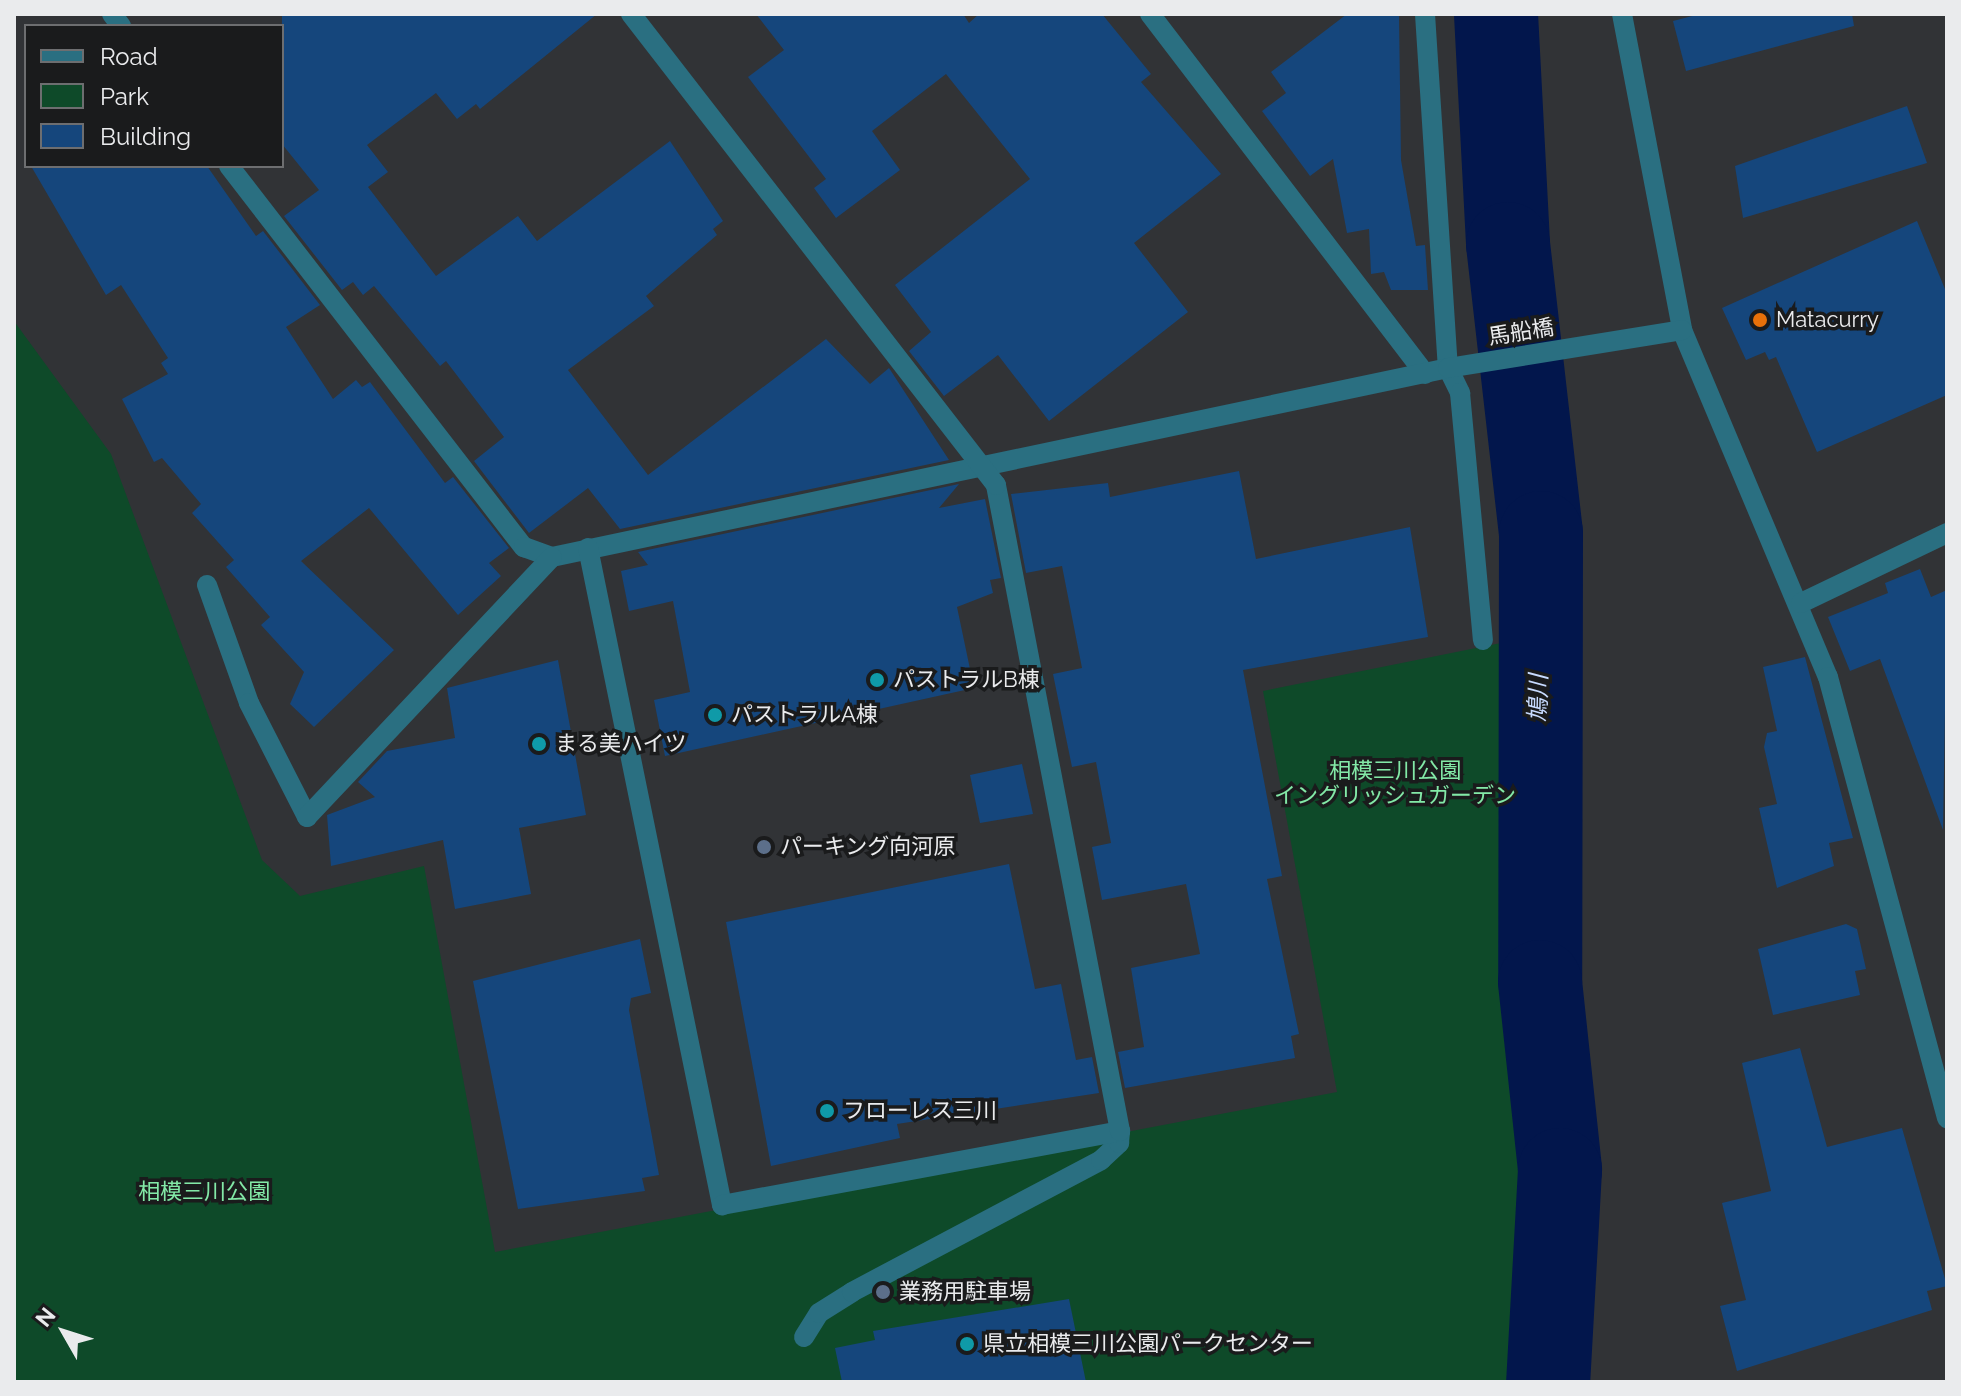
<!DOCTYPE html>
<meta charset="utf-8">
<style>
body{margin:0}
#map{position:relative;width:1961px;height:1396px;overflow:hidden;background:#313336;font-family:Raleway,"Noto Sans JP",sans-serif}
div>[style]{position:absolute}
.green>*{inset:0;background:#0e4a29}
.river>*{height:84px;margin:-42px;padding:0 42px;transform-origin:42px;border-radius:42px;background:#02164c}
.building>*{inset:0;background:#15467c}
.lane>*{height:20px;margin:-10px;padding:0 10px;transform-origin:10px;border-radius:10px;background:#2a6f81}
.street>*{height:20px;margin:-10px;padding:0 10px;transform-origin:10px;border-radius:10px;background:#2a6f81}
.dots>*{width:22px;height:22px;translate:-50% -50%;box-sizing:border-box;border:4px solid #1a1b1c;border-radius:50%}
span{translate:-50% -50%;white-space:nowrap;text-align:center;line-height:1.15;-webkit-text-stroke:7px #1a1b1c;paint-order:stroke}
.poi-label{font-size:22px;color:#eaebed}
.left{translate:0 -50%;text-align:left}
.street-label{font-size:22px;color:#eaebed}
.park-label{font-size:22px;color:#83e9a7}
.water-label{font-size:24px;color:#c8dbff;font-style:italic}
.frame{position:absolute;inset:0;border:16px solid #eaebed;pointer-events:none}
.legend{position:absolute;left:24px;top:24px;width:260px;height:144px;box-sizing:border-box;background:#1a1b1c;border:2px solid #6d6e70;margin:0;padding:10px 14px;list-style:none;font-size:24px;color:#eaebed}
.legend li{display:flex;align-items:center;gap:16px;height:40px}
.legend b{width:40px;border:2px solid #6d6e70}
.north{position:absolute;left:24px;top:1292px;width:80px;height:80px;-webkit-text-stroke:6px #1a1b1c;paint-order:stroke;rotate:309deg;font-size:22px;font-weight:700;line-height:32px;text-align:center;color:#eaebed}
.north::after{content:'';display:block;margin:auto;width:28px;height:36px;background:#eaebed;clip-path:polygon(50% 0,100% 100%,50% 72%,0 100%)}
</style>
<div id="map">
<div class="green">
<i style="clip-path:polygon(14px 321px,111px 454px,262px 860px,300px 896px,424px 866px,495px 1252px,1337px 1092px,1263px 691px,1501px 643px,1532px 1187px,1523px 1382px,14px 1382px)"></i>
</div>
<div class="river">
<i style="left:1496px;top:14px;width:230px;rotate:87deg"></i>
<i style="left:1508px;top:244px;width:291px;rotate:83.5deg"></i>
<i style="left:1541px;top:533px;width:449px;rotate:90.1deg"></i>
<i style="left:1540px;top:982px;width:189px;rotate:83.9deg"></i>
<i style="left:1560px;top:1170px;width:212px;rotate:93.2deg"></i>
</div>
<div class="building">
<i style="clip-path:polygon(282px 14px,597px 14px,480px 109px,476px 104px,457px 119px,436px 93px,367px 145px,388px 172px,368px 187px,436px 276px,518px 216px,537px 241px,670px 141px,723px 221px,713px 229px,717px 235px,646px 296px,654px 306px,568px 370px,648px 475px,826px 339px,870px 384px,889px 368px,949px 460px,620px 529px,588px 488px,529px 533px,474px 461px,504px 437px,446px 361px,440px 366px,374px 286px,363px 295px,353px 282px,342px 290px,284px 216px,319px 190px,282px 144px)"></i>
<i style="clip-path:polygon(756px 14px,963px 14px,969px 23px,979px 14px,1102px 14px,1151px 74px,1141px 82px,1221px 174px,1134px 243px,1188px 312px,1049px 421px,998px 355px,944px 396px,909px 351px,931px 332px,895px 285px,1030px 179px,946px 74px,872px 131px,900px 170px,836px 218px,814px 188px,826px 179px,748px 77px,784px 50px)"></i>
<i style="clip-path:polygon(1347px 14px,1399px 14px,1401px 160px,1416px 246px,1425px 245px,1428px 290px,1391px 290px,1384px 272px,1371px 274px,1369px 229px,1347px 233px,1333px 159px,1310px 176px,1262px 111px,1286px 93px,1271px 72px)"></i>
<i style="clip-path:polygon(1700px 14px,1852px 14px,1854px 26px,1686px 71px,1673px 21px)"></i>
<i style="clip-path:polygon(1907px 106px,1927px 163px,1743px 218px,1735px 166px)"></i>
<i style="clip-path:polygon(31px 166px,207px 166px,256px 236px,263px 231px,320px 305px,286px 327px,333px 399px,356px 380px,362px 387px,370px 382px,445px 483px,453px 477px,509px 548px,489px 563px,501px 576px,458px 615px,369px 508px,301px 561px,394px 650px,314px 727px,290px 704px,304px 672px,261px 625px,270px 617px,226px 567px,234px 560px,192px 513px,201px 504px,162px 458px,154px 462px,122px 399px,168px 374px,161px 363px,168px 358px,121px 285px,106px 295px)"></i>
<i style="clip-path:polygon(1917px 221px,1947px 294px,1947px 395px,1817px 452px,1776px 357px,1769px 360px,1765px 352px,1746px 360px,1722px 308px)"></i>
<i style="clip-path:polygon(1239px 471px,1256px 559px,1410px 527px,1428px 637px,1243px 670px,1282px 876px,1267px 879px,1299px 1034px,1291px 1036px,1295px 1058px,1125px 1088px,1118px 1052px,1144px 1047px,1131px 968px,1200px 954px,1186px 884px,1102px 900px,1092px 847px,1111px 843px,1096px 762px,1072px 767px,1053px 674px,1082px 668px,1062px 566px,1026px 573px,1011px 494px,1108px 483px,1110px 497px)"></i>
<i style="clip-path:polygon(959px 484px,939px 508px,985px 499px,1001px 578px,990px 580px,993px 593px,957px 607px,974px 688px,665px 756px,654px 700px,690px 692px,673px 601px,629px 611px,621px 571px,648px 565px,638px 552px)"></i>
<i style="clip-path:polygon(1920px 569px,1931px 597px,1947px 590px,1943px 830px,1880px 659px,1850px 671px,1828px 617px,1888px 593px,1885px 583px)"></i>
<i style="clip-path:polygon(1805px 657px,1853px 838px,1829px 843px,1834px 866px,1777px 888px,1759px 808px,1777px 804px,1764px 747px,1767px 733px,1777px 731px,1763px 667px)"></i>
<i style="clip-path:polygon(558px 660px,586px 815px,519px 828px,531px 894px,455px 909px,443px 840px,331px 866px,327px 815px,375px 797px,358px 782px,387px 751px,455px 738px,447px 688px)"></i>
<i style="clip-path:polygon(1022px 764px,1033px 814px,980px 823px,970px 775px)"></i>
<i style="clip-path:polygon(1009px 864px,1035px 989px,1061px 984px,1076px 1060px,1092px 1057px,1099px 1093px,897px 1124px,900px 1138px,771px 1166px,726px 922px)"></i>
<i style="clip-path:polygon(1846px 924px,1857px 929px,1866px 969px,1855px 971px,1860px 995px,1773px 1015px,1758px 949px)"></i>
<i style="clip-path:polygon(640px 939px,651px 993px,631px 998px,629px 1010px,659px 1175px,642px 1178px,645px 1191px,518px 1209px,473px 981px)"></i>
<i style="clip-path:polygon(1800px 1048px,1827px 1147px,1902px 1128px,1947px 1286px,1927px 1291px,1932px 1310px,1737px 1371px,1720px 1306px,1746px 1300px,1722px 1203px,1771px 1191px,1742px 1063px)"></i>
<i style="clip-path:polygon(1069px 1299px,1086px 1382px,842px 1382px,835px 1348px,875px 1340px,873px 1331px)"></i>
</div>
<div class="lane">
<i style="left:804px;top:1337px;width:28px;rotate:-58deg"></i>
<i style="left:819px;top:1313px;width:39px;rotate:-32deg"></i>
<i style="left:852px;top:1292px;width:282px;rotate:-27.9deg"></i>
<i style="left:1101px;top:1160px;width:25px;rotate:-43deg"></i>
<i style="left:1119px;top:1143px;width:12px;rotate:-85deg"></i>
</div>
<div class="street">
<i style="left:112px;top:14px;width:15px;rotate:53deg"></i>
<i style="left:1150px;top:14px;width:453px;rotate:52.6deg"></i>
<i style="left:1425px;top:14px;width:355px;rotate:86.3deg"></i>
<i style="left:1448px;top:368px;width:28px;rotate:64deg"></i>
<i style="left:1460px;top:393px;width:248px;rotate:84.7deg"></i>
<i style="left:1622px;top:14px;width:322px;rotate:79.2deg"></i>
<i style="left:1682px;top:330px;width:376px;rotate:67.2deg"></i>
<i style="left:1828px;top:677px;width:457px;rotate:74.9deg"></i>
<i style="left:229px;top:166px;width:482px;rotate:52.3deg"></i>
<i style="left:524px;top:547px;width:30px;rotate:20deg"></i>
<i style="left:552px;top:557px;width:916px;rotate:-11.91deg"></i>
<i style="left:1448px;top:368px;width:237px;rotate:-9.2deg"></i>
<i style="left:588px;top:548px;width:671px;rotate:78.47deg"></i>
<i style="left:722px;top:1205px;width:405px;rotate:-10.5deg"></i>
<i style="left:1120px;top:1131px;width:658px;rotate:-100.87deg"></i>
<i style="left:996px;top:485px;width:596px;rotate:-127.77deg"></i>
<i style="left:207px;top:585px;width:125px;rotate:70.4deg"></i>
<i style="left:249px;top:703px;width:128px;rotate:63deg"></i>
<i style="left:307px;top:817px;width:357px;rotate:-46.7deg"></i>
<i style="left:1801px;top:603px;width:162px;rotate:-25.6deg"></i>
</div>
<div class="dots">
<i style="left:1760px;top:320px;background:#e8710a"></i>
<i style="left:877px;top:680px;background:#0f9aa8"></i>
<i style="left:715px;top:715px;background:#0f9aa8"></i>
<i style="left:539px;top:744px;background:#0f9aa8"></i>
<i style="left:764px;top:847px;background:#5c6f8a"></i>
<i style="left:827px;top:1111px;background:#0f9aa8"></i>
<i style="left:883px;top:1292px;background:#5c6f8a"></i>
<i style="left:967px;top:1344px;background:#0f9aa8"></i>
</div>
<div class="poi-label">
<span class="left" style="left:1776px;top:320px">Matacurry</span>
<span class="left" style="left:893px;top:680px">パストラルB棟</span>
<span class="left" style="left:731px;top:715px">パストラルA棟</span>
<span class="left" style="left:555px;top:744px">まる美ハイツ</span>
<span class="left" style="left:780px;top:847px">パーキング向河原</span>
<span class="left" style="left:843px;top:1111px">フローレス三川</span>
<span class="left" style="left:899px;top:1292px">業務用駐車場</span>
<span class="left" style="left:983px;top:1344px">県立相模三川公園パークセンター</span>
</div>
<div class="street-label">
<span style="left:1521px;top:332px;rotate:-9deg">馬船橋</span>
</div>
<div class="park-label">
<span style="left:1395px;top:783px">相模三川公園<br>イングリッシュガーデン</span>
<span style="left:204px;top:1192px">相模三川公園</span>
</div>
<div class="water-label">
<span style="left:1538px;top:698px;rotate:-89deg">鳩川</span>
</div>
<div class="frame"></div>
<ul class="legend">
<li><b style="height:10px;background:#2a6f81"></b>Road</li>
<li><b style="height:22px;background:#0e4a29"></b>Park</li>
<li><b style="height:22px;background:#15467c"></b>Building</li>
</ul>
<div class="north">N</div>
</div>
